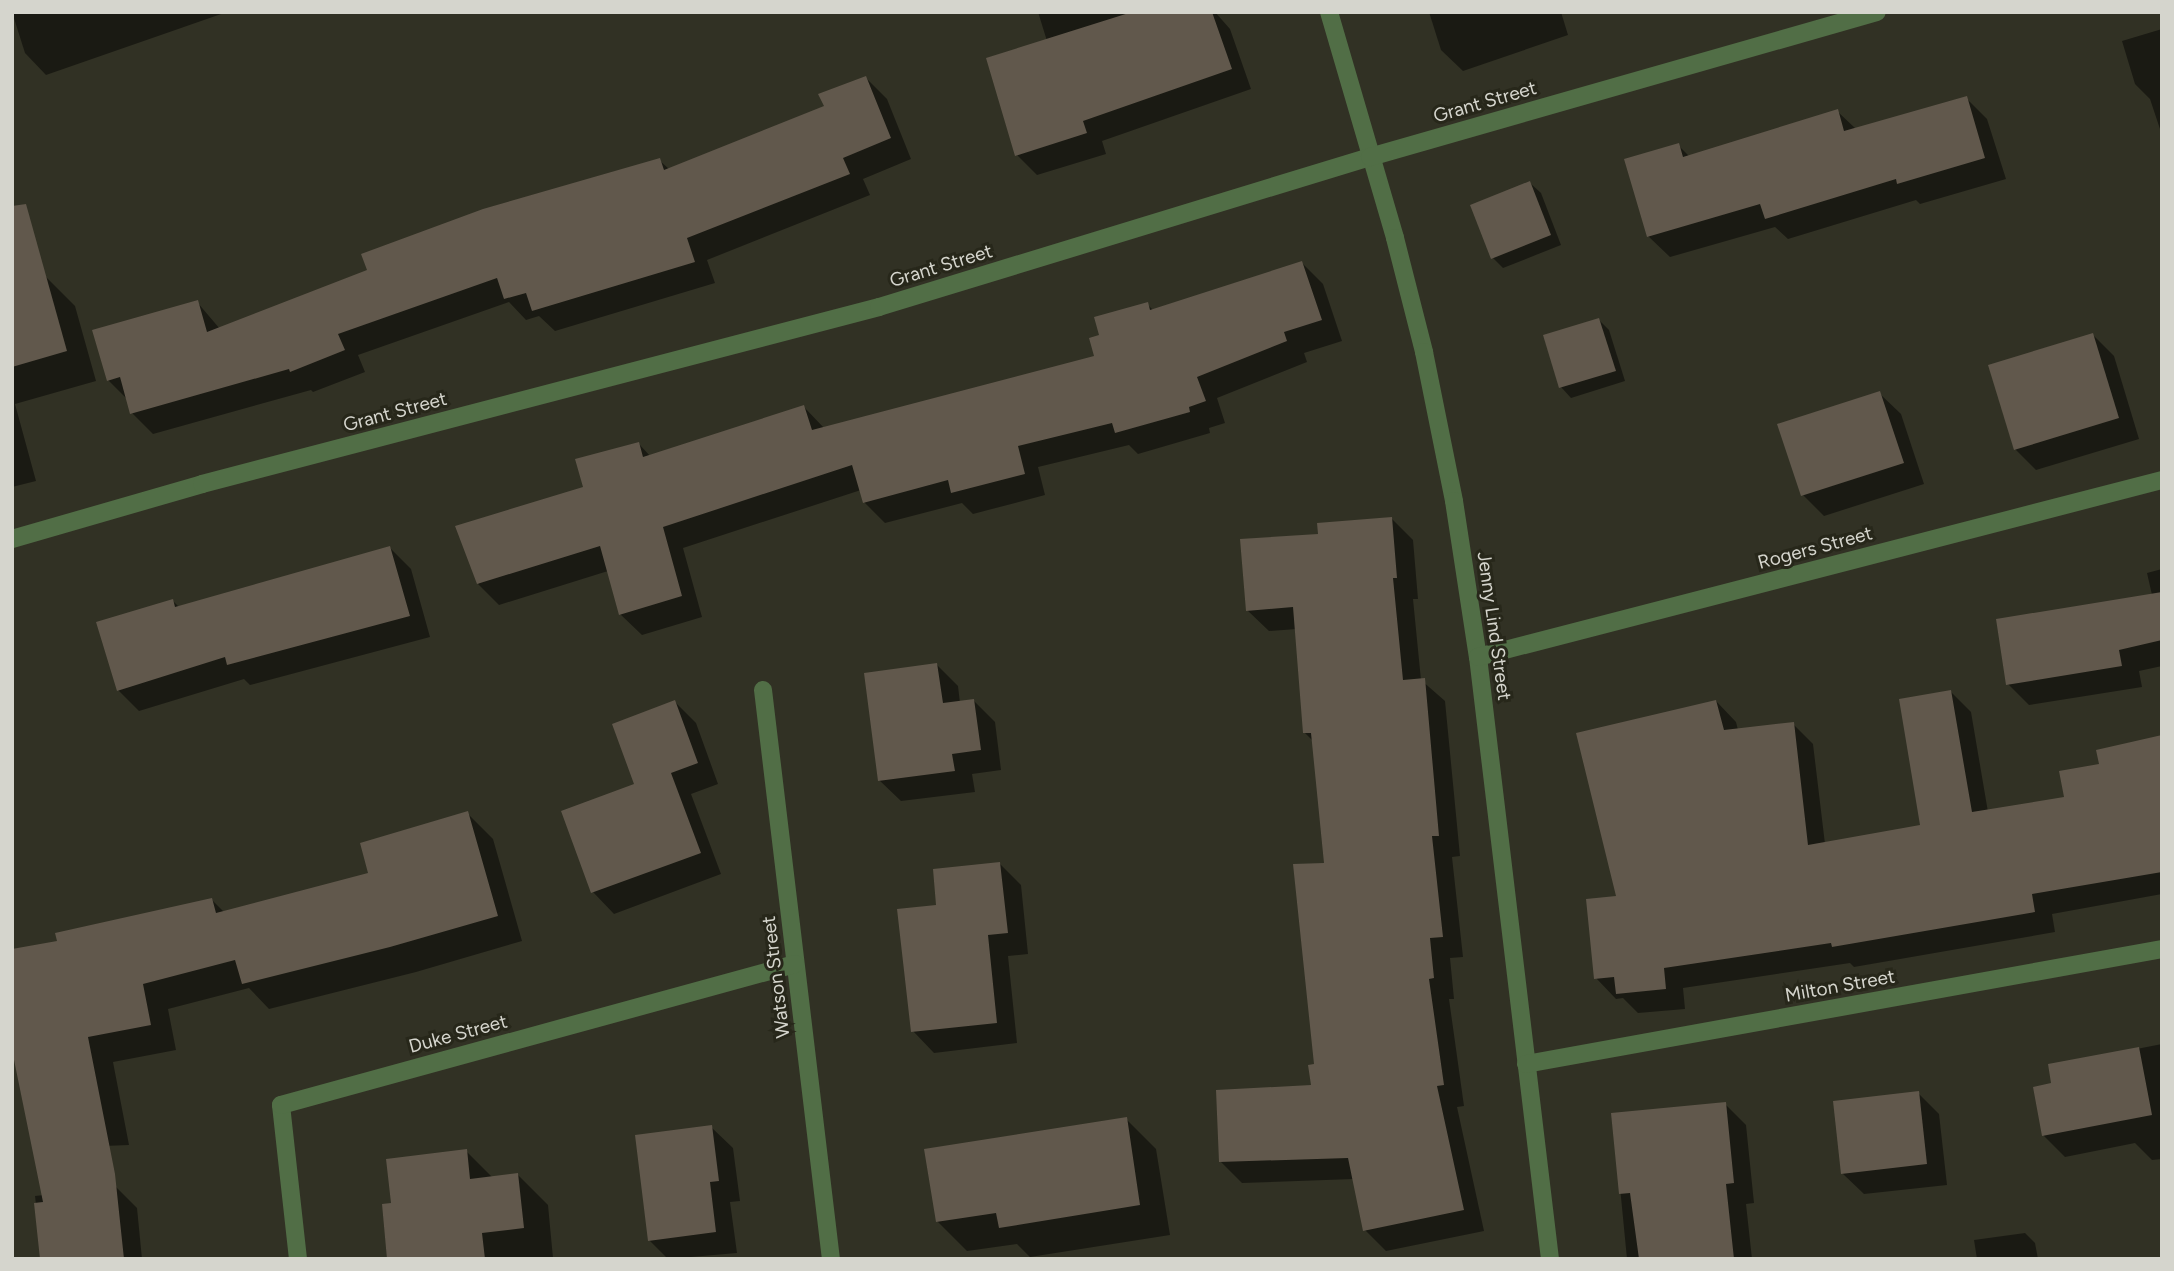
<!DOCTYPE html>
<style>
body{margin:0}
#map{position:relative;width:2174px;height:1271px;overflow:hidden;background:#313124;font-family:Figtree,sans-serif}
div>[style]{position:absolute}
.shadow>*{inset:0;background:#0007}
.building>*{inset:0;background:#61584c}
.minor>*{height:18px;margin:-9px;padding:0 9px;transform-origin:9px;border-radius:9px;background:#516e46}
span{translate:-50% -50%;white-space:nowrap;text-align:center;line-height:1.15;-webkit-text-stroke:6px #27271a;paint-order:stroke}
.street-label{font-size:19px;color:#d5d5cd}
.frame{position:absolute;inset:0;border:14px solid #d5d5cd;pointer-events:none}
</style>
<div id="map">
<div class="shadow">
<i style="clip-path:polygon(12px 12px,227px 12px,46px 75px,25px 53px)"></i>
<i style="clip-path:polygon(1038px 12px,1215px 12px,1230px 29px,1251px 89px,1102px 141px,1106px 154px,1037px 175px,1017px 155px,1047px 41px)"></i>
<i style="clip-path:polygon(1429px 12px,1561px 12px,1568px 35px,1463px 71px,1441px 50px)"></i>
<i style="clip-path:polygon(2162px 29px,2162px 135px,2150px 99px,2135px 84px,2122px 41px)"></i>
<i style="clip-path:polygon(866px 78px,887px 99px,911px 159px,863px 179px,870px 195px,707px 260px,715px 283px,555px 331px,539px 316px,526px 320px,509px 302px,358px 355px,365px 372px,313px 392px,311px 390px,153px 434px,132px 413px,129px 401px,108px 380px,197px 302px,220px 329px,659px 160px,669px 169px,826px 107px)"></i>
<i style="clip-path:polygon(1966px 98px,1987px 119px,2006px 179px,1920px 204px,1916px 200px,1788px 239px,1775px 227px,1670px 257px,1648px 236px,1678px 145px,1690px 157px,1837px 111px,1856px 129px)"></i>
<i style="clip-path:polygon(1530px 183px,1541px 193px,1561px 245px,1503px 268px,1493px 258px)"></i>
<i style="clip-path:polygon(1302px 263px,1323px 284px,1342px 341px,1304px 353px,1307px 362px,1217px 398px,1225px 423px,1209px 428px,1210px 433px,1138px 454px,1129px 445px,1038px 467px,1045px 495px,973px 514px,962px 503px,885px 523px,864px 502px,861px 490px,683px 548px,702px 617px,642px 635px,620px 614px,608px 571px,499px 605px,478px 584px,639px 444px,651px 457px,804px 407px,824px 428px,1096px 357px,1101px 336px,1147px 304px,1154px 311px)"></i>
<i style="clip-path:polygon(45px 276px,75px 306px,96px 381px,15px 404px,36px 481px,12px 487px,12px 286px)"></i>
<i style="clip-path:polygon(1599px 320px,1609px 330px,1625px 381px,1571px 398px,1561px 387px)"></i>
<i style="clip-path:polygon(2093px 335px,2114px 356px,2139px 439px,2036px 470px,2015px 449px)"></i>
<i style="clip-path:polygon(1879px 393px,1901px 414px,1924px 484px,1824px 516px,1803px 495px)"></i>
<i style="clip-path:polygon(1392px 519px,1413px 540px,1418px 599px,1413px 599px,1421px 680px,1445px 701px,1460px 856px,1452px 857px,1463px 957px,1450px 958px,1454px 999px,1449px 999px,1464px 1106px,1457px 1107px,1484px 1231px,1386px 1251px,1365px 1230px,1354px 1179px,1242px 1183px,1221px 1162px,1313px 1087px,1326px 865px,1313px 741px,1305px 733px,1297px 629px,1269px 631px,1247px 610px,1320px 535px)"></i>
<i style="clip-path:polygon(390px 548px,411px 569px,430px 637px,250px 685px,244px 679px,139px 711px,118px 690px,173px 601px,179px 607px)"></i>
<i style="clip-path:polygon(2162px 569px,2162px 666px,2139px 671px,2142px 687px,2029px 705px,2008px 684px,2152px 595px,2147px 573px)"></i>
<i style="clip-path:polygon(937px 665px,958px 686px,960px 703px,973px 700px,995px 722px,1001px 770px,972px 774px,975px 792px,901px 801px,879px 780px)"></i>
<i style="clip-path:polygon(1951px 692px,1971px 712px,1988px 812px,2066px 798px,2101px 766px,2162px 737px,2162px 894px,2052px 914px,2055px 932px,1854px 967px,1850px 963px,1683px 988px,1685px 1009px,1638px 1013px,1623px 998px,1616px 999px,1596px 978px,1618px 898px,1716px 701px,1736px 722px,1738px 730px,1793px 724px,1813px 744px,1825px 844px,1922px 827px)"></i>
<i style="clip-path:polygon(675px 702px,696px 723px,718px 784px,691px 794px,721px 874px,614px 914px,593px 892px,563px 812px,636px 785px)"></i>
<i style="clip-path:polygon(467px 813px,493px 839px,522px 941px,416px 972px,269px 1009px,249px 988px,168px 1009px,176px 1050px,113px 1062px,129px 1145px,54px 1148px,59px 942px,212px 900px,224px 912px,371px 874px)"></i>
<i style="clip-path:polygon(999px 863px,1021px 885px,1028px 954px,1008px 956px,1017px 1043px,934px 1053px,913px 1031px,938px 907px)"></i>
<i style="clip-path:polygon(2162px 1044px,2162px 1159px,2152px 1160px,2135px 1143px,2065px 1157px,2044px 1136px,2053px 1085px,2050px 1066px)"></i>
<i style="clip-path:polygon(1918px 1093px,1939px 1114px,1947px 1185px,1864px 1194px,1842px 1173px)"></i>
<i style="clip-path:polygon(1725px 1104px,1746px 1125px,1754px 1203px,1746px 1204px,1752px 1259px,1627px 1259px,1613px 1115px)"></i>
<i style="clip-path:polygon(1126px 1119px,1156px 1149px,1170px 1235px,1030px 1257px,1017px 1244px,967px 1251px,937px 1221px)"></i>
<i style="clip-path:polygon(711px 1127px,733px 1148px,740px 1201px,730px 1202px,737px 1253px,668px 1259px,649px 1240px)"></i>
<i style="clip-path:polygon(466px 1151px,493px 1178px,518px 1175px,548px 1205px,553px 1258px,389px 1259px,393px 1205px)"></i>
<i style="clip-path:polygon(116px 1187px,137px 1208px,142px 1259px,51px 1259px,41px 1248px,35px 1196px)"></i>
<i style="clip-path:polygon(2025px 1233px,2035px 1243px,2038px 1259px,1977px 1259px,1974px 1240px)"></i>
</div>
<div class="building">
<i style="clip-path:polygon(1132px 12px,1212px 12px,1232px 69px,1083px 121px,1087px 133px,1015px 156px,986px 58px)"></i>
<i style="clip-path:polygon(866px 76px,891px 138px,843px 158px,850px 174px,687px 238px,695px 262px,532px 311px,526px 293px,504px 299px,497px 278px,338px 334px,345px 350px,290px 372px,289px 369px,130px 414px,120px 377px,107px 381px,92px 330px,198px 300px,207px 332px,367px 270px,361px 254px,483px 209px,660px 158px,664px 170px,824px 106px,818px 94px)"></i>
<i style="clip-path:polygon(1967px 96px,1985px 158px,1897px 184px,1896px 179px,1765px 219px,1760px 204px,1647px 237px,1624px 159px,1679px 143px,1683px 157px,1838px 109px,1844px 131px)"></i>
<i style="clip-path:polygon(1530px 181px,1551px 235px,1491px 259px,1470px 205px)"></i>
<i style="clip-path:polygon(26px 204px,67px 351px,12px 367px,12px 206px)"></i>
<i style="clip-path:polygon(1302px 261px,1322px 320px,1284px 332px,1287px 341px,1197px 377px,1206px 401px,1189px 407px,1190px 412px,1115px 433px,1112px 423px,1018px 446px,1025px 474px,951px 493px,948px 480px,863px 503px,852px 465px,663px 527px,682px 596px,619px 615px,600px 546px,477px 584px,455px 526px,583px 487px,575px 459px,639px 442px,643px 457px,804px 405px,812px 430px,1094px 356px,1089px 338px,1099px 335px,1094px 317px,1148px 302px,1150px 310px)"></i>
<i style="clip-path:polygon(1599px 318px,1616px 371px,1559px 388px,1543px 335px)"></i>
<i style="clip-path:polygon(2093px 333px,2119px 418px,2014px 450px,1988px 365px)"></i>
<i style="clip-path:polygon(1880px 391px,1904px 463px,1801px 496px,1777px 424px)"></i>
<i style="clip-path:polygon(1392px 517px,1397px 578px,1393px 578px,1403px 680px,1425px 678px,1439px 836px,1432px 836px,1443px 937px,1430px 938px,1434px 978px,1429px 979px,1444px 1085px,1437px 1086px,1464px 1210px,1363px 1231px,1348px 1158px,1219px 1162px,1216px 1090px,1311px 1085px,1308px 1065px,1314px 1064px,1293px 864px,1324px 863px,1311px 733px,1303px 733px,1293px 607px,1246px 611px,1240px 539px,1318px 534px,1317px 523px)"></i>
<i style="clip-path:polygon(390px 546px,410px 616px,227px 665px,225px 657px,117px 691px,96px 622px,173px 599px,175px 607px)"></i>
<i style="clip-path:polygon(2162px 592px,2162px 640px,2119px 650px,2122px 666px,2006px 685px,1996px 619px)"></i>
<i style="clip-path:polygon(937px 663px,943px 703px,974px 699px,981px 750px,952px 754px,955px 771px,878px 781px,864px 673px)"></i>
<i style="clip-path:polygon(1951px 690px,1972px 812px,2064px 797px,2059px 771px,2099px 764px,2096px 750px,2162px 735px,2162px 872px,2032px 894px,2035px 912px,1832px 947px,1831px 943px,1664px 968px,1666px 989px,1616px 994px,1614px 977px,1594px 979px,1586px 899px,1616px 896px,1576px 733px,1716px 700px,1724px 730px,1794px 722px,1808px 845px,1920px 825px,1899px 699px)"></i>
<i style="clip-path:polygon(675px 700px,698px 763px,671px 773px,701px 853px,591px 893px,561px 811px,634px 784px,612px 724px)"></i>
<i style="clip-path:polygon(468px 811px,498px 916px,390px 947px,242px 984px,235px 960px,143px 984px,151px 1025px,88px 1037px,115px 1174px,124px 1259px,40px 1259px,34px 1203px,43px 1202px,12px 1050px,12px 949px,57px 941px,55px 933px,212px 898px,216px 913px,368px 873px,360px 843px)"></i>
<i style="clip-path:polygon(1000px 862px,1008px 933px,988px 935px,997px 1023px,911px 1032px,897px 909px,936px 905px,933px 869px)"></i>
<i style="clip-path:polygon(2139px 1047px,2152px 1115px,2042px 1136px,2033px 1087px,2051px 1083px,2048px 1064px)"></i>
<i style="clip-path:polygon(1919px 1091px,1927px 1164px,1841px 1174px,1833px 1101px)"></i>
<i style="clip-path:polygon(1726px 1102px,1734px 1183px,1726px 1184px,1734px 1259px,1639px 1259px,1630px 1193px,1619px 1194px,1611px 1113px)"></i>
<i style="clip-path:polygon(1127px 1117px,1140px 1205px,999px 1228px,996px 1213px,936px 1222px,924px 1149px)"></i>
<i style="clip-path:polygon(712px 1125px,719px 1181px,710px 1182px,716px 1232px,648px 1241px,635px 1135px)"></i>
<i style="clip-path:polygon(467px 1149px,470px 1179px,518px 1173px,524px 1228px,482px 1233px,485px 1259px,387px 1259px,382px 1204px,391px 1203px,386px 1159px)"></i>
</div>
<div class="minor">
<i style="left:1329px;top:12px;width:235px;rotate:73.7deg"></i>
<i style="left:1395px;top:238px;width:118px;rotate:75.7deg"></i>
<i style="left:1424px;top:352px;width:152px;rotate:78.6deg"></i>
<i style="left:1454px;top:501px;width:158px;rotate:81.3deg"></i>
<i style="left:1478px;top:657px;width:606px;rotate:83.18deg"></i>
<i style="left:12px;top:539px;width:198px;rotate:-16.1deg"></i>
<i style="left:202px;top:484px;width:700px;rotate:-14.65deg"></i>
<i style="left:879px;top:307px;width:513px;rotate:-16.99deg"></i>
<i style="left:1370px;top:157px;width:527px;rotate:-15.96deg"></i>
<i style="left:1478px;top:657px;width:707px;rotate:-14.51deg"></i>
<i style="left:763px;top:690px;width:573px;rotate:83.19deg"></i>
<i style="left:1526px;top:1064px;width:646px;rotate:-10.25deg"></i>
<i style="left:298px;top:1259px;width:155px;rotate:-96.3deg"></i>
<i style="left:281px;top:1105px;width:533px;rotate:-15.34deg"></i>
</div>
<div class="street-label">
<span style="left:1485px;top:102px;rotate:-16deg">Grant Street</span>
<span style="left:941px;top:266px;rotate:-17deg">Grant Street</span>
<span style="left:395px;top:412px;rotate:-15deg">Grant Street</span>
<span style="left:1815px;top:548px;rotate:-15deg">Rogers Street</span>
<span style="left:1494px;top:626px;rotate:82deg">Jenny Lind Street</span>
<span style="left:776px;top:977px;rotate:-97deg">Watson Street</span>
<span style="left:1840px;top:986px;rotate:-10deg">Milton Street</span>
<span style="left:458px;top:1034px;rotate:-15deg">Duke Street</span>
</div>
<div class="frame"></div>
</div>
